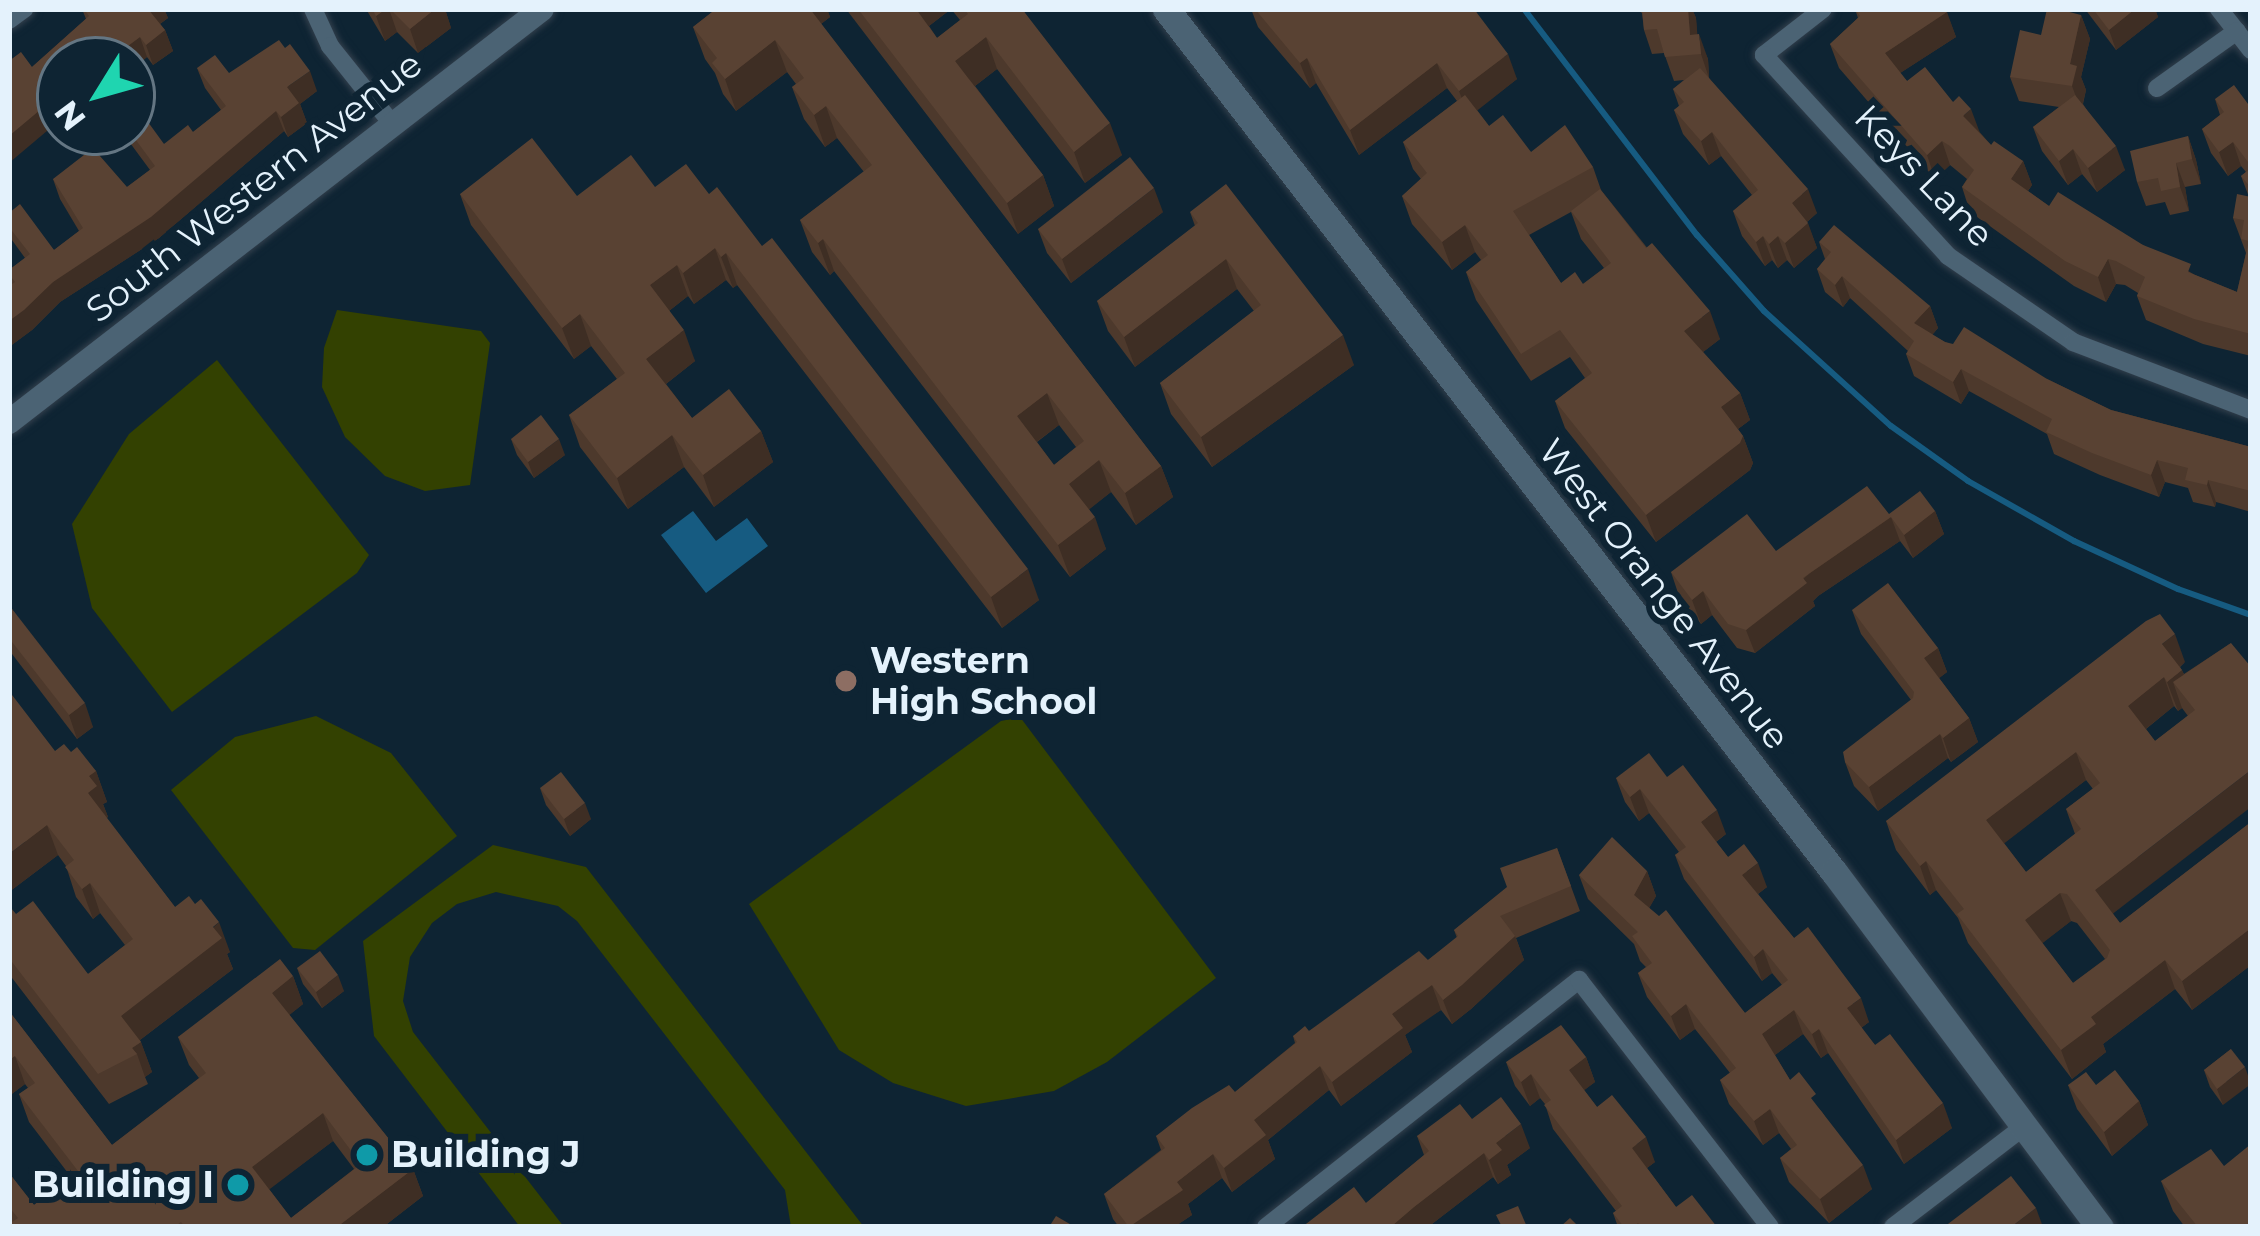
<!DOCTYPE html>
<style>
body{margin:0}
#map{position:relative;width:2260px;height:1236px;overflow:hidden;background:#0e2433;font-family:Montserrat,sans-serif}
div>[style]{position:absolute}
.green>*{inset:0;background:#334101}
.water>*{inset:0;background:#165b81}
.stream>*{height:6px;margin:-3px;padding:0 3px;transform-origin:3px;border-radius:3px;background:#165b81}
.roads{filter:drop-shadow(0 0 3px #323f4c) drop-shadow(0 0 3px #323f4c)}
.minor>*{height:18px;margin:-9px;padding:0 9px;transform-origin:9px;border-radius:9px;background:#4b6374}
.tertiary>*{height:24px;margin:-12px;padding:0 12px;transform-origin:12px;border-radius:12px;background:#4b6374}
.secondary>*{height:27px;margin:-13.5px;padding:0 13.5px;transform-origin:13.5px;border-radius:13.5px;background:#4b6374}
.wall>*{inset:0;background:#4d392c}
.shaded-wall>*{inset:0;background:#3e2e24}
.building>*{inset:0;background:#594233}
.dots>*{width:33px;height:33px;translate:-50% -50%;box-sizing:border-box;border:6px solid #0e2433;border-radius:50%}
span{translate:-50% -50%;white-space:nowrap;text-align:center;line-height:1.15;-webkit-text-stroke:12px #0e2433;paint-order:stroke}
.street-label{font-size:36px;color:#e4f2fc}
.poi-label{font-size:36px;color:#e4f2fc;font-weight:700}
.left{translate:0 -50%;text-align:left}
.right{translate:-100% -50%;text-align:right}
.frame{position:absolute;inset:0;border:12px solid #e4f2fc;pointer-events:none}
.north{position:absolute;left:36px;top:36px;width:120px;height:120px;box-sizing:border-box;background:#0e2433;border:3px solid #647683;border-radius:50%;rotate:233deg;font-size:33px;font-weight:700;line-height:48px;text-align:center;color:#e4f2fc}
.north::after{content:'';display:block;margin:auto;width:42px;height:54px;background:#1fd5b0;clip-path:polygon(50% 0,100% 100%,50% 72%,0 100%)}
</style>
<div id="map">
<div class="green">
<i style="clip-path:polygon(337px 310px,481px 331px,490px 343px,470px 485px,425px 491px,385px 476px,345px 437px,322px 387px,324px 348px)"></i>
<i style="clip-path:polygon(217px 360px,369px 555px,357px 573px,172px 712px,92px 608px,72px 524px,129px 434px)"></i>
<i style="clip-path:polygon(316px 716px,391px 753px,457px 836px,315px 950px,293px 948px,171px 790px,235px 737px)"></i>
<i style="clip-path:polygon(1020px 717px,1216px 978px,1107px 1062px,1054px 1091px,966px 1106px,893px 1083px,839px 1050px,749px 904px,1001px 721px)"></i>
<i style="clip-path:polygon(493px 845px,586px 867px,864px 1227px,791px 1227px,785px 1190px,577px 921px,558px 906px,496px 892px,457px 904px,432px 923px,410px 957px,403px 1001px,413px 1032px,564px 1227px,520px 1227px,374px 1036px,363px 941px)"></i>
</div>
<div class="water">
<i style="clip-path:polygon(693px 511px,716px 541px,747px 518px,768px 546px,706px 593px,661px 535px)"></i>
</div>
<div class="stream">
<i style="left:1524px;top:9px;width:285px;rotate:52.6deg"></i>
<i style="left:1697px;top:235px;width:101px;rotate:48.6deg"></i>
<i style="left:1764px;top:311px;width:171px;rotate:42.2deg"></i>
<i style="left:1891px;top:426px;width:95px;rotate:35.5deg"></i>
<i style="left:1968px;top:481px;width:122px;rotate:29.5deg"></i>
<i style="left:2074px;top:541px;width:115px;rotate:24.8deg"></i>
<i style="left:2178px;top:589px;width:77px;rotate:19.6deg"></i>
</div>
<div class="roads">
<div class="minor">
<i style="left:313px;top:9px;width:41px;rotate:65.3deg"></i>
<i style="left:330px;top:46px;width:101px;rotate:51.4deg"></i>
<i style="left:1823px;top:9px;width:75px;rotate:142.1deg"></i>
<i style="left:1764px;top:55px;width:273px;rotate:47.5deg"></i>
<i style="left:1948px;top:256px;width:152px;rotate:34.5deg"></i>
<i style="left:2073px;top:342px;width:191px;rotate:20.9deg"></i>
<i style="left:2219px;top:9px;width:52px;rotate:52deg"></i>
<i style="left:9px;top:20px;width:19px;rotate:-36deg"></i>
<i style="left:2157px;top:88px;width:98px;rotate:-35.5deg"></i>
<i style="left:1266px;top:1227px;width:399px;rotate:-38.3deg"></i>
<i style="left:1579px;top:980px;width:312px;rotate:52.3deg"></i>
<i style="left:1893px;top:1227px;width:168px;rotate:-37.5deg"></i>
</div>
<div class="tertiary">
<i style="left:9px;top:422px;width:674px;rotate:-37.77deg"></i>
</div>
<div class="secondary">
<i style="left:1166px;top:9px;width:1091px;rotate:52.26deg"></i>
<i style="left:1834px;top:872px;width:444px;rotate:53.2deg"></i>
</div>
</div>
<div class="wall">
<i style="clip-path:polygon(82px 9px,164px 9px,168px 18px,160px 24px,165px 30px,173px 51px,153px 65px,147px 57px,132px 69px,132px 60px,60px 60px,56px 110px,60px 120px,32px 67px,86px 19px)"></i>
<i style="clip-path:polygon(366px 9px,445px 9px,451px 28px,418px 53px,397px 32px,385px 41px)"></i>
<i style="clip-path:polygon(evenodd,716px 9px,827px 9px,830px 17px,821px 24px,1161px 466px,1173px 497px,1136px 525px,1111px 492px,1089px 509px,1106px 549px,1070px 577px,834px 271px,830px 275px,812px 252px,800px 220px,864px 172px,837px 138px,825px 147px,804px 119px,792px 87px,796px 84px,787px 72px,736px 111px,723px 94px,715px 73px,705px 59px,693px 27px,716px 9px,1059px 425px,1076px 447px,1054px 465px,1037px 442px,1059px 425px)"></i>
<i style="clip-path:polygon(846px 9px,951px 9px,929px 26px,937px 38px,960px 20px,951px 9px,1022px 9px,1122px 155px,1085px 183px,997px 69px,975px 86px,1043px 175px,1054px 206px,1018px 234px)"></i>
<i style="clip-path:polygon(evenodd,1251px 9px,1474px 9px,1517px 79px,1477px 110px,1489px 126px,1531px 152px,1593px 167px,1601px 190px,1720px 339px,1703px 352px,1740px 393px,1750px 420px,1738px 429px,1743px 436px,1753px 463px,1750px 470px,1656px 542px,1565px 428px,1555px 401px,1585px 378px,1570px 357px,1531px 381px,1476px 300px,1466px 272px,1481px 260px,1475px 252px,1452px 270px,1412px 224px,1402px 196px,1421px 179px,1413px 169px,1403px 142px,1457px 101px,1447px 88px,1359px 155px,1316px 83px,1310px 88px,1258px 27px,1251px 9px,1571px 212px,1581px 239px,1604px 268px,1583px 284px,1561px 283px,1529px 235px,1571px 212px)"></i>
<i style="clip-path:polygon(1636px 9px,1692px 9px,1696px 18px,1697px 35px,1708px 59px,1709px 78px,1817px 213px,1807px 222px,1817px 248px,1794px 268px,1787px 260px,1778px 268px,1772px 260px,1765px 266px,1742px 236px,1733px 211px,1752px 195px,1721px 156px,1709px 165px,1683px 134px,1674px 110px,1679px 106px,1673px 89px,1684px 80px,1674px 81px,1664px 53px,1652px 54px,1644px 30px,1642px 13px)"></i>
<i style="clip-path:polygon(1855px 9px,1946px 11px,1956px 37px,1900px 73px,1907px 81px,1953px 102px,1991px 145px,2023px 161px,2032px 185px,2028px 191px,2049px 206px,2143px 245px,2195px 275px,2237px 292px,2246px 253px,2233px 218px,2249px 197px,2241px 176px,2246px 172px,2241px 166px,2228px 176px,2211px 153px,2202px 129px,2220px 115px,2215px 99px,2251px 108px,2251px 356px,2203px 344px,2146px 320px,2137px 296px,2138px 293px,2125px 285px,2116px 284px,2106px 302px,2074px 286px,1970px 212px,1962px 187px,1967px 179px,1950px 165px,1935px 179px,1839px 68px,1830px 44px,1858px 18px)"></i>
<i style="clip-path:polygon(2085px 9px,2155px 9px,2158px 17px,2116px 50px)"></i>
<i style="clip-path:polygon(2081px 15px,2090px 39px,2081px 77px,2086px 90px,2083px 104px,2125px 170px,2097px 192px,2082px 174px,2068px 185px,2042px 151px,2033px 127px,2059px 107px,2019px 101px,2010px 77px,2041px 35px)"></i>
<i style="clip-path:polygon(197px 68px,317px 91px,300px 104px,307px 123px,288px 137px,284px 131px,159px 238px,60px 302px,32px 330px,9px 347px,9px 286px,12px 284px,9px 270px,25px 258px,9px 236px,9px 213px,54px 250px,79px 231px,60px 199px,53px 179px,127px 187px,150px 170px,122px 132px,132px 132px,164px 144px,193px 132px,221px 110px,205px 88px)"></i>
<i style="clip-path:polygon(2188px 136px,2196px 160px,2201px 184px,2185px 187px,2189px 211px,2170px 215px,2165px 202px,2146px 206px,2137px 182px)"></i>
<i style="clip-path:polygon(655px 187px,709px 194px,1039px 600px,1002px 628px,737px 285px,733px 288px,726px 280px,694px 304px,688px 296px,669px 311px,695px 361px,666px 384px,692px 418px,761px 431px,773px 462px,714px 507px,684px 467px,628px 509px,580px 447px,569px 415px,617px 379px,591px 346px,574px 359px,471px 225px,460px 194px,577px 196px)"></i>
<i style="clip-path:polygon(1163px 212px,1071px 283px,1047px 253px,1038px 229px)"></i>
<i style="clip-path:polygon(1190px 212px,1354px 365px,1212px 467px,1171px 414px,1160px 383px,1254px 311px,1237px 289px,1135px 367px,1108px 331px,1097px 301px,1195px 226px)"></i>
<i style="clip-path:polygon(1819px 242px,1930px 306px,1938px 328px,1932px 335px,1945px 342px,2047px 379px,2111px 410px,2251px 447px,2251px 512px,2216px 502px,2215px 507px,2193px 502px,2188px 488px,2165px 482px,2159px 497px,2100px 475px,2054px 454px,2047px 434px,1969px 391px,1961px 404px,1914px 376px,1906px 354px,1908px 351px,1850px 298px,1843px 307px,1825px 292px,1817px 269px,1825px 259px)"></i>
<i style="clip-path:polygon(511px 439px,565px 455px,534px 478px,517px 455px)"></i>
<i style="clip-path:polygon(1935px 511px,1944px 534px,1913px 558px,1900px 541px,1818px 596px,1813px 601px,1815px 606px,1755px 653px,1737px 648px,1712px 615px,1701px 624px,1679px 596px,1671px 572px,1776px 551px,1889px 514px)"></i>
<i style="clip-path:polygon(9px 605px,93px 727px,77px 739px,9px 650px)"></i>
<i style="clip-path:polygon(1852px 610px,1938px 648px,1947px 672px,1939px 678px,1969px 718px,1978px 742px,1951px 762px,1948px 758px,1878px 811px,1854px 786px,1845px 762px,1911px 700px,1861px 634px)"></i>
<i style="clip-path:polygon(evenodd,2231px 643px,2113px 914px,2120px 923px,2251px 822px,2251px 965px,2192px 1010px,2175px 989px,2103px 1044px,2106px 1052px,2072px 1079px,1968px 943px,1958px 918px,1936px 890px,1930px 895px,1896px 850px,1886px 821px,2185px 662px,2180px 667px,2184px 674px,2231px 643px,2174px 706px,2178px 711px,2182px 708px,2188px 716px,2155px 741px,2146px 729px,2174px 706px,2231px 643px,2086px 780px,2093px 789px,2066px 809px,2075px 834px,2026px 872px,2004px 843px,2086px 780px,2231px 643px,2071px 921px,2077px 923px,2105px 959px,2073px 983px,2042px 943px,2071px 921px)"></i>
<i style="clip-path:polygon(55px 751px,71px 752px,96px 771px,107px 802px,103px 804px,108px 817px,106px 818px,175px 907px,230px 952px,227px 954px,233px 969px,140px 1040px,152px 1072px,145px 1077px,148px 1084px,109px 1104px,9px 974px,9px 909px,88px 974px,125px 945px,100px 913px,93px 919px,76px 897px,66px 866px,58px 855px,9px 892px)"></i>
<i style="clip-path:polygon(1667px 777px,1726px 834px,1716px 842px,1728px 857px,1767px 887px,1758px 894px,1794px 938px,1869px 1022px,1861px 1028px,1875px 1045px,1952px 1128px,1904px 1164px,1828px 1053px,1821px 1058px,1803px 1034px,1775px 1055px,1790px 1080px,1822px 1112px,1872px 1189px,1829px 1223px,1789px 1182px,1780px 1158px,1791px 1149px,1779px 1133px,1763px 1145px,1729px 1104px,1720px 1080px,1730px 1073px,1716px 1055px,1695px 1029px,1680px 1040px,1647px 997px,1638px 973px,1646px 967px,1640px 961px,1634px 944px,1588px 899px,1579px 875px,1647px 871px,1656px 896px,1649px 908px,1745px 1013px,1782px 985px,1772px 973px,1762px 981px,1684px 879px,1675px 855px,1679px 852px,1649px 813px,1639px 821px,1625px 802px,1616px 778px)"></i>
<i style="clip-path:polygon(540px 788px,591px 819px,570px 836px,546px 805px)"></i>
<i style="clip-path:polygon(1557px 848px,1580px 911px,1516px 938px,1524px 960px,1471px 1009px,1452px 1024px,1441px 1010px,1425px 1020px,1405px 1035px,1412px 1052px,1341px 1106px,1329px 1090px,1268px 1140px,1275px 1159px,1232px 1192px,1222px 1178px,1188px 1204px,1192px 1215px,1174px 1227px,1119px 1227px,1113px 1219px,1104px 1194px,1161px 1150px,1156px 1136px,1235px 1092px,1295px 1043px,1293px 1036px,1309px 1031px,1428px 960px,1457px 938px,1454px 930px)"></i>
<i style="clip-path:polygon(297px 968px,344px 991px,322px 1008px,303px 984px)"></i>
<i style="clip-path:polygon(evenodd,293px 976px,303px 1004px,289px 1015px,413px 1169px,423px 1196px,383px 1227px,9px 1227px,11px 1223px,9px 1221px,9px 1173px,34px 1205px,71px 1177px,29px 1122px,19px 1094px,28px 1088px,25px 1084px,9px 1096px,9px 1011px,112px 1145px,199px 1078px,189px 1065px,178px 1037px,293px 976px,333px 1141px,354px 1169px,291px 1218px,269px 1189px,333px 1141px)"></i>
<i style="clip-path:polygon(2231px 1049px,2223px 1105px,2210px 1087px,2204px 1070px)"></i>
<i style="clip-path:polygon(1586px 1057px,1595px 1082px,1584px 1090px,1597px 1107px,1655px 1162px,1647px 1168px,1676px 1207px,1717px 1227px,1618px 1227px,1613px 1213px,1616px 1211px,1553px 1129px,1545px 1104px,1540px 1098px,1530px 1106px,1515px 1086px,1506px 1062px)"></i>
<i style="clip-path:polygon(2068px 1085px,2096px 1085px,2139px 1101px,2148px 1125px,2112px 1156px,2077px 1109px)"></i>
<i style="clip-path:polygon(1472px 1119px,1530px 1148px,1507px 1165px,1511px 1175px,1498px 1184px,1493px 1177px,1428px 1227px,1302px 1227px,1366px 1203px,1424px 1155px,1417px 1136px)"></i>
<i style="clip-path:polygon(2224px 1166px,2251px 1227px,2185px 1227px,2173px 1211px,2161px 1181px)"></i>
</div>
<div class="shaded-wall">
<i style="clip-path:polygon(148px 9px,164px 9px,168px 18px,154px 28px)"></i>
<i style="clip-path:polygon(386px 9px,389px 9px,397px 32px,385px 41px,376px 16px)"></i>
<i style="clip-path:polygon(435px 9px,445px 9px,451px 28px,418px 53px,410px 29px)"></i>
<i style="clip-path:polygon(805px 9px,827px 9px,830px 17px,813px 30px)"></i>
<i style="clip-path:polygon(912px 9px,951px 9px,921px 32px)"></i>
<i style="clip-path:polygon(1688px 9px,1692px 9px,1696px 18px,1699px 54px,1690px 35px)"></i>
<i style="clip-path:polygon(2135px 9px,2155px 9px,2158px 17px,2116px 50px,2109px 30px)"></i>
<i style="clip-path:polygon(1947px 12px,1956px 37px,1894px 77px,1885px 53px)"></i>
<i style="clip-path:polygon(2081px 15px,2090px 39px,2081px 77px,2086px 90px,2081px 110px,2072px 86px,2070px 64px)"></i>
<i style="clip-path:polygon(165px 30px,173px 51px,153px 65px,146px 45px)"></i>
<i style="clip-path:polygon(1699px 34px,1708px 59px,1709px 78px,1701px 54px)"></i>
<i style="clip-path:polygon(140px 37px,147px 57px,132px 69px,132px 60px,109px 60px)"></i>
<i style="clip-path:polygon(986px 37px,997px 69px,967px 92px,955px 61px)"></i>
<i style="clip-path:polygon(775px 40px,787px 72px,736px 111px,725px 79px)"></i>
<i style="clip-path:polygon(1508px 54px,1517px 79px,1469px 117px,1459px 91px)"></i>
<i style="clip-path:polygon(1307px 58px,1316px 83px,1310px 88px,1300px 63px)"></i>
<i style="clip-path:polygon(1437px 63px,1447px 88px,1359px 155px,1350px 130px)"></i>
<i style="clip-path:polygon(310px 71px,317px 91px,300px 104px,307px 123px,288px 137px,281px 117px,287px 87px)"></i>
<i style="clip-path:polygon(60px 81px,60px 107px,56px 110px,60px 120px,9px 163px,9px 136px,46px 92px)"></i>
<i style="clip-path:polygon(826px 106px,837px 138px,825px 147px,814px 115px)"></i>
<i style="clip-path:polygon(1971px 109px,1980px 133px,1963px 116px)"></i>
<i style="clip-path:polygon(276px 111px,284px 131px,159px 238px,60px 302px,32px 330px,9px 347px,9px 321px,53px 282px)"></i>
<i style="clip-path:polygon(1110px 123px,1122px 155px,1085px 183px,1074px 152px)"></i>
<i style="clip-path:polygon(1712px 132px,1721px 156px,1709px 165px,1701px 141px)"></i>
<i style="clip-path:polygon(2188px 136px,2196px 160px,2201px 184px,2192px 159px)"></i>
<i style="clip-path:polygon(1942px 141px,1950px 165px,1935px 179px,1927px 155px)"></i>
<i style="clip-path:polygon(2233px 142px,2241px 166px,2228px 176px,2219px 152px)"></i>
<i style="clip-path:polygon(2116px 146px,2125px 170px,2097px 192px,2088px 168px)"></i>
<i style="clip-path:polygon(2073px 149px,2082px 174px,2068px 185px,2059px 161px)"></i>
<i style="clip-path:polygon(2023px 161px,2032px 185px,2019px 203px,2011px 179px)"></i>
<i style="clip-path:polygon(2176px 163px,2185px 187px,2189px 211px,2180px 187px)"></i>
<i style="clip-path:polygon(1043px 175px,1054px 206px,1018px 234px,1007px 203px)"></i>
<i style="clip-path:polygon(1154px 188px,1163px 212px,1071px 283px,1062px 259px)"></i>
<i style="clip-path:polygon(1808px 189px,1817px 213px,1801px 227px,1792px 203px)"></i>
<i style="clip-path:polygon(1808px 223px,1817px 248px,1794px 268px,1785px 243px)"></i>
<i style="clip-path:polygon(1465px 225px,1475px 252px,1452px 270px,1442px 242px)"></i>
<i style="clip-path:polygon(1763px 236px,1772px 260px,1765px 266px,1756px 242px)"></i>
<i style="clip-path:polygon(1778px 236px,1787px 260px,1778px 268px,1769px 244px)"></i>
<i style="clip-path:polygon(823px 239px,834px 271px,830px 275px,818px 243px)"></i>
<i style="clip-path:polygon(715px 248px,726px 280px,694px 304px,683px 273px)"></i>
<i style="clip-path:polygon(726px 253px,737px 285px,733px 288px,721px 257px)"></i>
<i style="clip-path:polygon(1226px 259px,1237px 289px,1135px 367px,1124px 337px)"></i>
<i style="clip-path:polygon(2108px 259px,2116px 284px,2106px 302px,2098px 277px)"></i>
<i style="clip-path:polygon(677px 265px,688px 296px,661px 317px,650px 285px)"></i>
<i style="clip-path:polygon(1842px 276px,1850px 298px,1843px 307px,1835px 285px)"></i>
<i style="clip-path:polygon(1930px 306px,1938px 328px,1923px 346px,1914px 323px)"></i>
<i style="clip-path:polygon(1710px 311px,1720px 339px,1694px 359px,1684px 331px)"></i>
<i style="clip-path:polygon(580px 314px,591px 346px,574px 359px,562px 328px)"></i>
<i style="clip-path:polygon(684px 330px,695px 361px,658px 390px,646px 359px)"></i>
<i style="clip-path:polygon(1343px 335px,1354px 365px,1212px 467px,1201px 437px)"></i>
<i style="clip-path:polygon(1961px 369px,1969px 391px,1961px 404px,1953px 382px)"></i>
<i style="clip-path:polygon(1047px 393px,1059px 425px,1028px 448px,1017px 416px)"></i>
<i style="clip-path:polygon(1740px 393px,1750px 420px,1731px 434px,1721px 407px)"></i>
<i style="clip-path:polygon(761px 431px,773px 462px,714px 507px,703px 475px)"></i>
<i style="clip-path:polygon(672px 435px,684px 467px,628px 509px,617px 478px)"></i>
<i style="clip-path:polygon(1743px 436px,1753px 463px,1750px 470px,1656px 542px,1646px 515px)"></i>
<i style="clip-path:polygon(559px 439px,565px 455px,534px 478px,528px 462px)"></i>
<i style="clip-path:polygon(1099px 460px,1111px 492px,1081px 516px,1069px 484px)"></i>
<i style="clip-path:polygon(2157px 460px,2165px 482px,2159px 497px,2151px 475px)"></i>
<i style="clip-path:polygon(1161px 466px,1173px 497px,1136px 525px,1125px 493px)"></i>
<i style="clip-path:polygon(2208px 480px,2216px 502px,2215px 507px,2207px 485px)"></i>
<i style="clip-path:polygon(1935px 511px,1944px 534px,1913px 558px,1904px 535px)"></i>
<i style="clip-path:polygon(1095px 517px,1106px 549px,1070px 577px,1058px 545px)"></i>
<i style="clip-path:polygon(1891px 517px,1900px 541px,1818px 596px,1813px 601px,1815px 606px,1755px 653px,1746px 630px,1810px 573px)"></i>
<i style="clip-path:polygon(1028px 569px,1039px 600px,1002px 628px,991px 597px)"></i>
<i style="clip-path:polygon(1703px 591px,1712px 615px,1701px 624px,1692px 600px)"></i>
<i style="clip-path:polygon(2175px 634px,2185px 662px,2172px 673px,2162px 644px)"></i>
<i style="clip-path:polygon(1938px 648px,1947px 672px,1933px 683px,1924px 658px)"></i>
<i style="clip-path:polygon(2182px 670px,2193px 699px,2173px 682px,2182px 708px,2178px 711px,2167px 682px)"></i>
<i style="clip-path:polygon(2164px 677px,2174px 706px,2138px 735px,2128px 706px)"></i>
<i style="clip-path:polygon(85px 703px,93px 727px,77px 739px,69px 715px)"></i>
<i style="clip-path:polygon(1969px 718px,1978px 742px,1951px 762px,1943px 738px)"></i>
<i style="clip-path:polygon(1940px 734px,1948px 758px,1878px 811px,1869px 787px)"></i>
<i style="clip-path:polygon(2076px 752px,2086px 780px,1997px 849px,1986px 820px)"></i>
<i style="clip-path:polygon(2251px 770px,2251px 807px,2106px 919px,2095px 890px)"></i>
<i style="clip-path:polygon(96px 771px,107px 802px,103px 804px,108px 817px,99px 824px,88px 793px,89px 776px)"></i>
<i style="clip-path:polygon(1640px 789px,1649px 813px,1639px 821px,1630px 797px)"></i>
<i style="clip-path:polygon(585px 803px,591px 819px,570px 836px,564px 819px)"></i>
<i style="clip-path:polygon(1717px 810px,1726px 834px,1710px 846px,1701px 822px)"></i>
<i style="clip-path:polygon(47px 825px,58px 855px,9px 892px,9px 854px)"></i>
<i style="clip-path:polygon(1926px 861px,1936px 890px,1930px 895px,1920px 866px)"></i>
<i style="clip-path:polygon(1758px 863px,1767px 887px,1751px 899px,1742px 875px)"></i>
<i style="clip-path:polygon(1647px 871px,1656px 896px,1643px 919px,1634px 895px)"></i>
<i style="clip-path:polygon(90px 883px,100px 913px,93px 919px,82px 889px)"></i>
<i style="clip-path:polygon(2060px 893px,2071px 921px,2035px 949px,2025px 920px)"></i>
<i style="clip-path:polygon(219px 922px,230px 952px,227px 954px,233px 969px,132px 1046px,121px 1016px)"></i>
<i style="clip-path:polygon(2251px 928px,2251px 965px,2192px 1010px,2182px 981px)"></i>
<i style="clip-path:polygon(1515px 936px,1524px 960px,1471px 1009px,1452px 1024px,1443px 1000px)"></i>
<i style="clip-path:polygon(1763px 949px,1772px 973px,1762px 981px,1754px 957px)"></i>
<i style="clip-path:polygon(2165px 960px,2175px 989px,2103px 1044px,2106px 1052px,2072px 1079px,2061px 1050px,2091px 1017px)"></i>
<i style="clip-path:polygon(338px 975px,344px 991px,322px 1008px,316px 992px)"></i>
<i style="clip-path:polygon(293px 976px,303px 1004px,282px 1021px,272px 993px)"></i>
<i style="clip-path:polygon(1432px 985px,1441px 1010px,1405px 1035px,1412px 1052px,1341px 1106px,1332px 1082px,1392px 1014px)"></i>
<i style="clip-path:polygon(1861px 998px,1869px 1022px,1855px 1032px,1847px 1008px)"></i>
<i style="clip-path:polygon(1686px 1004px,1695px 1029px,1680px 1040px,1671px 1016px)"></i>
<i style="clip-path:polygon(1794px 1010px,1803px 1034px,1771px 1058px,1762px 1034px)"></i>
<i style="clip-path:polygon(1819px 1029px,1828px 1053px,1821px 1058px,1812px 1034px)"></i>
<i style="clip-path:polygon(141px 1042px,152px 1072px,145px 1077px,137px 1054px,132px 1048px)"></i>
<i style="clip-path:polygon(15px 1056px,25px 1084px,9px 1096px,9px 1060px)"></i>
<i style="clip-path:polygon(1586px 1057px,1595px 1082px,1578px 1095px,1569px 1070px)"></i>
<i style="clip-path:polygon(1320px 1066px,1329px 1090px,1268px 1140px,1275px 1159px,1232px 1192px,1224px 1168px,1254px 1120px)"></i>
<i style="clip-path:polygon(2245px 1067px,2251px 1084px,2223px 1105px,2217px 1089px)"></i>
<i style="clip-path:polygon(1531px 1074px,1540px 1098px,1530px 1106px,1521px 1082px)"></i>
<i style="clip-path:polygon(2139px 1101px,2148px 1125px,2112px 1156px,2104px 1132px)"></i>
<i style="clip-path:polygon(1943px 1103px,1952px 1128px,1904px 1164px,1896px 1140px)"></i>
<i style="clip-path:polygon(1770px 1109px,1779px 1133px,1763px 1145px,1754px 1121px)"></i>
<i style="clip-path:polygon(323px 1113px,333px 1141px,262px 1195px,252px 1167px)"></i>
<i style="clip-path:polygon(1521px 1124px,1530px 1148px,1507px 1165px,1511px 1175px,1498px 1184px,1489px 1160px,1496px 1143px)"></i>
<i style="clip-path:polygon(1646px 1137px,1655px 1162px,1641px 1172px,1632px 1148px)"></i>
<i style="clip-path:polygon(1484px 1153px,1493px 1177px,1428px 1227px,1393px 1227px,1393px 1225px,1414px 1207px)"></i>
<i style="clip-path:polygon(1213px 1154px,1222px 1178px,1188px 1204px,1192px 1215px,1174px 1227px,1129px 1227px,1177px 1182px)"></i>
<i style="clip-path:polygon(1863px 1165px,1872px 1189px,1829px 1223px,1820px 1199px)"></i>
<i style="clip-path:polygon(413px 1169px,423px 1196px,383px 1227px,337px 1227px)"></i>
<i style="clip-path:polygon(2036px 1208px,2043px 1227px,2011px 1227px)"></i>
</div>
<div class="building">
<i style="clip-path:polygon(84px 9px,148px 9px,165px 30px,146px 45px,140px 37px,109px 60px,60px 60px,60px 81px,46px 92px,52px 100px,9px 136px,9px 61px,21px 52px,32px 67px,89px 16px)"></i>
<i style="clip-path:polygon(372px 9px,386px 9px,376px 16px)"></i>
<i style="clip-path:polygon(390px 9px,435px 9px,410px 29px)"></i>
<i style="clip-path:polygon(evenodd,716px 9px,810px 9px,1161px 466px,1125px 493px,1099px 460px,1069px 484px,1095px 517px,1058px 545px,823px 239px,818px 243px,800px 220px,872px 165px,826px 106px,814px 115px,792px 87px,804px 78px,775px 40px,725px 79px,712px 63px,717px 58px,693px 27px,716px 9px,1047px 393px,1084px 441px,1054px 465px,1017px 416px,1047px 393px)"></i>
<i style="clip-path:polygon(858px 9px,916px 9px,937px 38px,968px 14px,964px 9px,1022px 9px,1110px 123px,1074px 152px,986px 37px,955px 61px,1043px 175px,1007px 203px)"></i>
<i style="clip-path:polygon(1255px 9px,1474px 9px,1508px 54px,1459px 91px,1437px 63px,1350px 130px,1307px 58px,1300px 63px)"></i>
<i style="clip-path:polygon(1642px 9px,1688px 9px,1690px 35px,1699px 34px,1701px 54px,1665px 57px,1657px 29px,1644px 30px)"></i>
<i style="clip-path:polygon(1855px 9px,1946px 9px,1947px 12px,1885px 53px,1907px 81px,1925px 67px,1953px 102px,1959px 96px,1971px 109px,1963px 116px,1991px 145px,1994px 141px,2023px 161px,2011px 179px,2049px 206px,2058px 192px,2143px 245px,2191px 264px,2188px 272px,2237px 292px,2249px 241px,2241px 239px,2244px 220px,2233px 218px,2237px 194px,2251px 197px,2251px 334px,2194px 319px,2137px 296px,2145px 277px,2116px 261px,2108px 259px,2098px 277px,2065px 261px,1962px 187px,1974px 170px,1950px 146px,1942px 141px,1927px 155px,1830px 44px,1860px 16px)"></i>
<i style="clip-path:polygon(2047px 9px,2058px 9px,2081px 15px,2070px 64px,2077px 66px,2072px 86px,2010px 77px,2020px 30px,2041px 35px)"></i>
<i style="clip-path:polygon(2093px 9px,2135px 9px,2109px 30px)"></i>
<i style="clip-path:polygon(279px 40px,285px 48px,290px 44px,310px 71px,287px 87px,299px 103px,281px 117px,276px 111px,151px 217px,53px 282px,24px 310px,9px 321px,9px 286px,15px 282px,9px 274px,9px 270px,30px 254px,9px 227px,9px 213px,20px 204px,54px 250px,83px 228px,53px 179px,93px 148px,127px 187px,155px 166px,130px 132px,132px 132px,132px 100px,164px 144px,188px 125px,193px 132px,226px 106px,197px 68px,215px 55px,229px 73px)"></i>
<i style="clip-path:polygon(1700px 68px,1808px 189px,1792px 203px,1808px 223px,1785px 243px,1778px 236px,1769px 244px,1763px 236px,1756px 242px,1733px 211px,1758px 190px,1712px 132px,1701px 141px,1674px 110px,1684px 102px,1673px 89px)"></i>
<i style="clip-path:polygon(2234px 85px,2251px 108px,2251px 166px,2233px 142px,2219px 152px,2202px 129px,2224px 112px,2215px 99px)"></i>
<i style="clip-path:polygon(1465px 95px,1489px 126px,1503px 115px,1531px 152px,1565px 125px,1593px 167px,1513px 211px,1561px 283px,1575px 272px,1583px 284px,1611px 263px,1571px 211px,1600px 189px,1646px 248px,1652px 243px,1710px 311px,1684px 331px,1740px 393px,1721px 407px,1743px 436px,1740px 443px,1646px 515px,1555px 401px,1592px 373px,1560px 330px,1521px 354px,1466px 272px,1488px 255px,1465px 225px,1442px 242px,1402px 196px,1427px 173px,1403px 142px)"></i>
<i style="clip-path:polygon(2075px 95px,2116px 146px,2088px 168px,2073px 149px,2059px 161px,2033px 127px)"></i>
<i style="clip-path:polygon(2188px 136px,2192px 159px,2176px 163px,2180px 187px,2161px 191px,2158px 178px,2137px 182px,2130px 151px)"></i>
<i style="clip-path:polygon(532px 138px,577px 196px,631px 155px,655px 187px,686px 164px,709px 194px,717px 187px,762px 246px,772px 238px,1028px 569px,991px 597px,726px 253px,721px 257px,715px 248px,683px 273px,677px 265px,650px 285px,684px 330px,646px 359px,692px 418px,729px 389px,761px 431px,703px 475px,672px 435px,617px 478px,569px 415px,625px 373px,580px 314px,562px 328px,460px 194px)"></i>
<i style="clip-path:polygon(1130px 157px,1154px 188px,1062px 259px,1038px 229px)"></i>
<i style="clip-path:polygon(2251px 168px,2251px 188px,2241px 176px)"></i>
<i style="clip-path:polygon(1226px 184px,1343px 335px,1201px 437px,1160px 383px,1261px 305px,1226px 259px,1124px 337px,1097px 301px,1198px 223px,1190px 212px)"></i>
<i style="clip-path:polygon(1834px 225px,1930px 306px,1914px 323px,1945px 342px,1953px 344px,1964px 327px,2047px 379px,2111px 410px,2251px 447px,2251px 491px,2208px 480px,2207px 485px,2185px 480px,2188px 468px,2157px 460px,2151px 475px,2092px 453px,2046px 432px,2052px 419px,1961px 369px,1953px 382px,1906px 354px,1914px 341px,1842px 276px,1835px 285px,1817px 269px,1831px 252px,1819px 242px)"></i>
<i style="clip-path:polygon(541px 415px,559px 439px,528px 462px,511px 439px)"></i>
<i style="clip-path:polygon(1867px 486px,1889px 514px,1920px 491px,1935px 511px,1904px 535px,1891px 517px,1810px 573px,1803px 578px,1807px 583px,1746px 630px,1728px 624px,1703px 591px,1692px 600px,1671px 572px,1747px 514px,1776px 551px)"></i>
<i style="clip-path:polygon(1888px 583px,1938px 648px,1924px 658px,1969px 718px,1943px 738px,1940px 734px,1869px 787px,1845px 762px,1843px 752px,1913px 698px,1914px 692px,1852px 610px)"></i>
<i style="clip-path:polygon(9px 605px,85px 703px,69px 715px,9px 638px)"></i>
<i style="clip-path:polygon(evenodd,2160px 614px,2175px 634px,2162px 644px,2182px 670px,2167px 682px,2164px 677px,2128px 706px,2155px 741px,2195px 710px,2173px 682px,2231px 643px,2251px 667px,2251px 770px,2095px 890px,2120px 923px,2251px 822px,2251px 928px,2182px 981px,2165px 960px,2091px 1017px,2096px 1024px,2061px 1050px,1957px 914px,1964px 909px,1926px 861px,1920px 866px,1886px 821px,2146px 621px,2160px 614px,2076px 752px,2100px 783px,2066px 809px,2081px 829px,2026px 872px,1986px 820px,2076px 752px,2160px 614px,2060px 893px,2067px 894px,2110px 950px,2107px 958px,2073px 983px,2025px 920px,2060px 893px)"></i>
<i style="clip-path:polygon(9px 691px,55px 751px,64px 744px,71px 752px,77px 747px,96px 771px,89px 776px,97px 786px,88px 793px,175px 907px,189px 896px,195px 904px,201px 899px,219px 922px,213px 927px,222px 938px,121px 1016px,141px 1042px,132px 1048px,137px 1054px,98px 1074px,9px 958px,9px 909px,11px 908px,16px 914px,33px 901px,88px 974px,133px 939px,90px 883px,82px 889px,65px 867px,74px 860px,47px 825px,9px 854px)"></i>
<i style="clip-path:polygon(1649px 753px,1667px 777px,1683px 765px,1717px 810px,1701px 822px,1728px 857px,1744px 844px,1758px 863px,1742px 875px,1794px 938px,1808px 927px,1861px 998px,1847px 1008px,1875px 1045px,1890px 1034px,1943px 1103px,1896px 1140px,1819px 1029px,1812px 1034px,1794px 1010px,1762px 1034px,1790px 1080px,1799px 1072px,1816px 1094px,1811px 1098px,1863px 1165px,1820px 1199px,1780px 1158px,1797px 1145px,1770px 1109px,1754px 1121px,1720px 1080px,1736px 1068px,1686px 1004px,1671px 1016px,1638px 973px,1652px 963px,1632px 936px,1638px 932px,1579px 875px,1612px 837px,1647px 871px,1634px 895px,1659px 916px,1666px 910px,1745px 1013px,1788px 980px,1763px 949px,1754px 957px,1731px 928px,1675px 855px,1686px 847px,1640px 789px,1630px 797px,1616px 778px)"></i>
<i style="clip-path:polygon(561px 772px,585px 803px,564px 819px,540px 788px)"></i>
<i style="clip-path:polygon(1557px 848px,1571px 886px,1500px 916px,1515px 936px,1462px 985px,1443px 1000px,1432px 985px,1416px 996px,1392px 1014px,1403px 1028px,1332px 1082px,1320px 1066px,1254px 1120px,1266px 1135px,1224px 1168px,1213px 1154px,1177px 1182px,1183px 1190px,1129px 1227px,1104px 1194px,1165px 1148px,1156px 1136px,1192px 1108px,1229px 1085px,1235px 1092px,1297px 1042px,1293px 1036px,1305px 1026px,1309px 1031px,1419px 951px,1428px 960px,1458px 936px,1454px 930px,1507px 887px,1500px 868px)"></i>
<i style="clip-path:polygon(320px 951px,338px 975px,316px 992px,297px 968px)"></i>
<i style="clip-path:polygon(evenodd,280px 959px,293px 976px,272px 993px,413px 1169px,337px 1227px,185px 1227px,181px 1222px,174px 1227px,9px 1227px,9px 1224px,18px 1218px,9px 1207px,9px 1173px,34px 1205px,78px 1171px,19px 1094px,35px 1083px,15px 1056px,9px 1060px,9px 1011px,112px 1145px,206px 1073px,178px 1037px,280px 959px,323px 1113px,361px 1164px,291px 1218px,252px 1167px,323px 1113px)"></i>
<i style="clip-path:polygon(1561px 1025px,1586px 1057px,1569px 1070px,1597px 1107px,1612px 1095px,1646px 1137px,1632px 1148px,1676px 1207px,1692px 1195px,1717px 1227px,1657px 1227px,1656px 1225px,1641px 1227px,1638px 1223px,1633px 1227px,1624px 1227px,1613px 1213px,1622px 1206px,1544px 1105px,1551px 1100px,1531px 1074px,1521px 1082px,1506px 1062px)"></i>
<i style="clip-path:polygon(2231px 1049px,2245px 1067px,2217px 1089px,2204px 1070px)"></i>
<i style="clip-path:polygon(2115px 1070px,2139px 1101px,2104px 1132px,2068px 1085px,2086px 1072px,2096px 1085px)"></i>
<i style="clip-path:polygon(1501px 1097px,1521px 1124px,1496px 1143px,1502px 1150px,1489px 1160px,1484px 1153px,1414px 1207px,1393px 1225px,1394px 1227px,1302px 1227px,1354px 1187px,1366px 1203px,1429px 1151px,1417px 1136px,1460px 1104px,1472px 1119px)"></i>
<i style="clip-path:polygon(2251px 1144px,2251px 1227px,2198px 1227px,2161px 1181px,2211px 1149px,2224px 1166px)"></i>
<i style="clip-path:polygon(2011px 1176px,2036px 1208px,2011px 1227px,1944px 1227px)"></i>
<i style="clip-path:polygon(1518px 1206px,1527px 1227px,1502px 1227px,1496px 1215px)"></i>
<i style="clip-path:polygon(1056px 1216px,1075px 1227px,1049px 1227px)"></i>
<i style="clip-path:polygon(1570px 1218px,1579px 1227px,1560px 1227px)"></i>
</div>
<div class="dots">
<i style="left:846px;top:681px;background:#8d6e63"></i>
<i style="left:367px;top:1155px;background:#0f9aa8"></i>
<i style="left:238px;top:1185px;background:#0f9aa8"></i>
</div>
<div class="street-label">
<span style="left:1924px;top:176px;rotate:46deg">Keys Lane</span>
<span style="left:254px;top:187px;rotate:-38deg">South Western Avenue</span>
<span style="left:1664px;top:594px;rotate:52deg">West Orange Avenue</span>
</div>
<div class="poi-label">
<span class="left" style="left:870px;top:681px">Western<br>High School</span>
<span class="left" style="left:391px;top:1155px">Building J</span>
<span class="right" style="left:214px;top:1185px">Building I</span>
</div>
<div class="frame"></div>
<div class="north">N</div>
</div>
